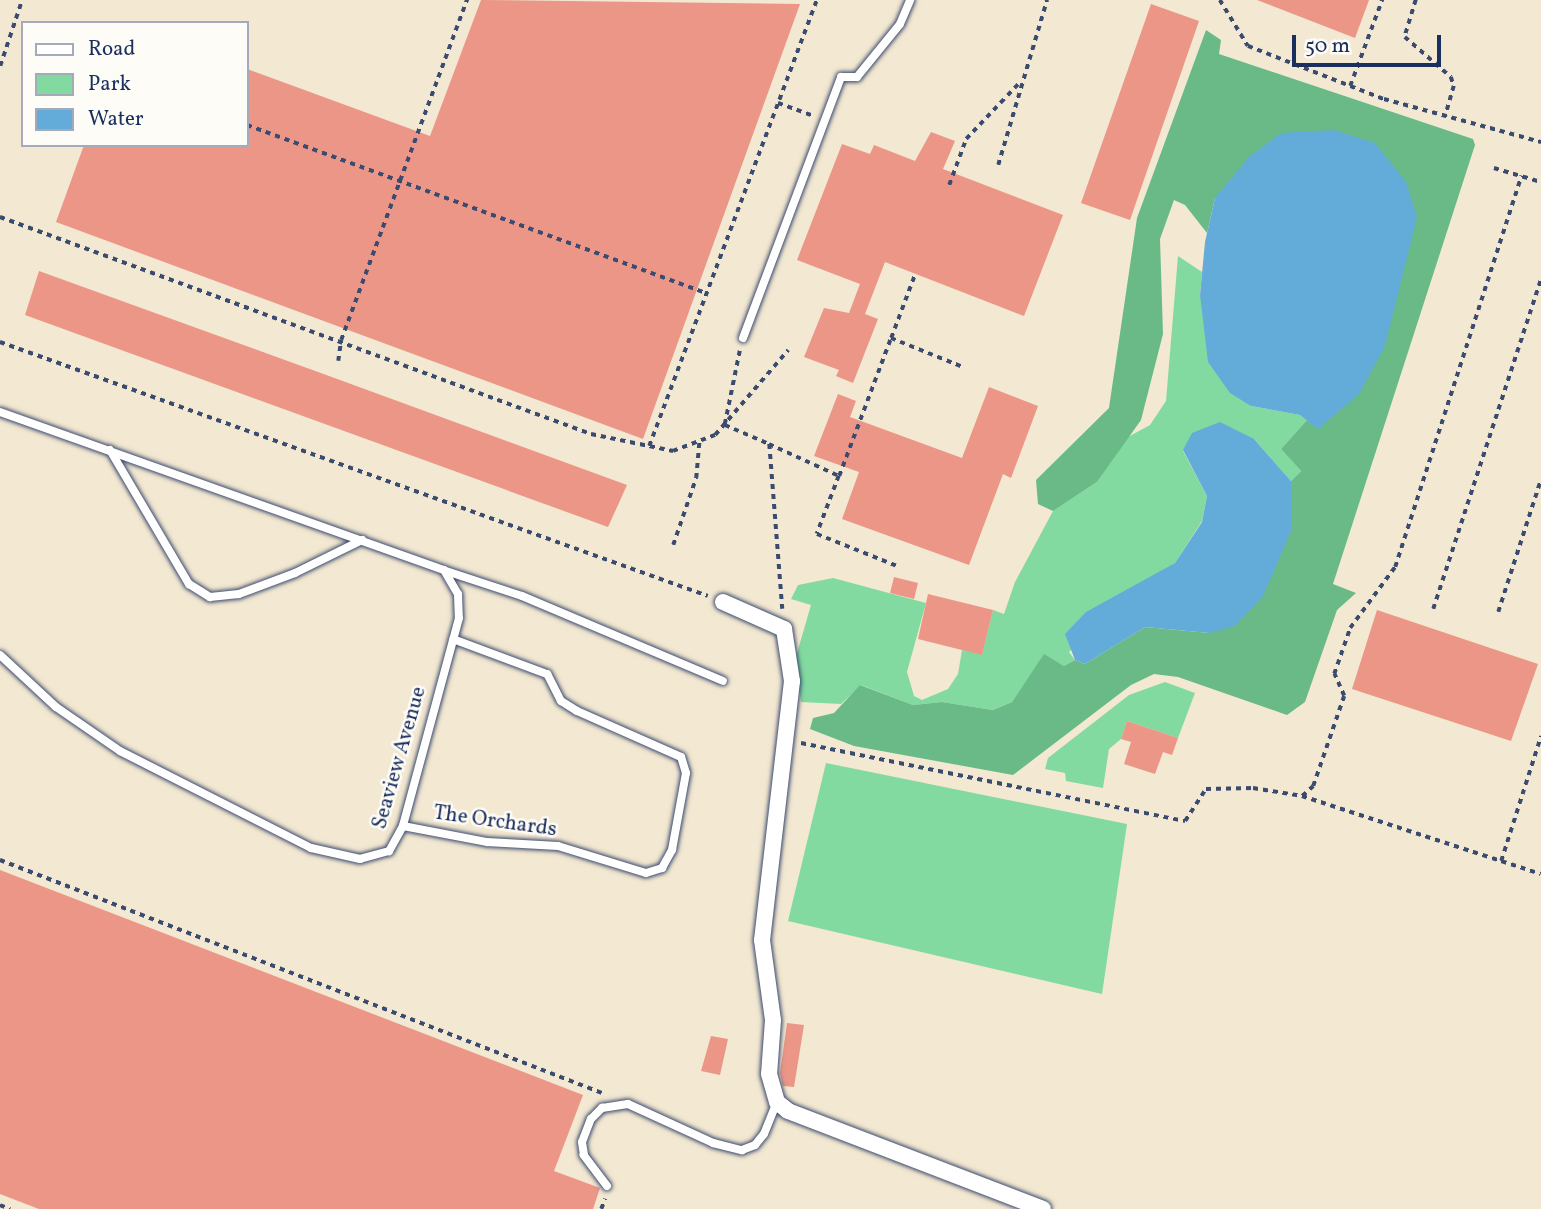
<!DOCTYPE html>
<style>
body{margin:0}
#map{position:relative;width:1541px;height:1209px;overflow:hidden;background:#f3e8d1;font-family:Vollkorn,serif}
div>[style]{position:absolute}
.green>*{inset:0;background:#82daa0}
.forest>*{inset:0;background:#69ba86}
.water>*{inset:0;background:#63acda}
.building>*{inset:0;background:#eb9687}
.path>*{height:3.5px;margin-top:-1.75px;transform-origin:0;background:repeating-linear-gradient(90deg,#3b4b6f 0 5px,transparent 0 10px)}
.roads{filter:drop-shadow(0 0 2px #3b4b6f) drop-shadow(0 0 2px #3b4b6f)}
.service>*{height:8px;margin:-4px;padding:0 4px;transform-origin:4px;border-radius:4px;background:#fff}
.minor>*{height:16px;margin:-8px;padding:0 8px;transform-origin:8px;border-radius:8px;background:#fff}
span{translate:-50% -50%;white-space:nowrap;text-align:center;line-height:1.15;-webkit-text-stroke:5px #fdfcf7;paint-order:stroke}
.street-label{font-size:21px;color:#1b2f5e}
.legend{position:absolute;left:21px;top:21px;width:228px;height:126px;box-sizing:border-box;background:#fdfcf7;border:2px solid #a3aaba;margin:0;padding:9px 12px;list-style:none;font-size:21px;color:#1b2f5e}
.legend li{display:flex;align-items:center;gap:14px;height:35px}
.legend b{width:35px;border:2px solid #a3aaba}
.scale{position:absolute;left:1292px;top:35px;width:149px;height:32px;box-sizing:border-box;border:4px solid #1b2f5e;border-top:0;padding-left:9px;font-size:21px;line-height:24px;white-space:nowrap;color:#1b2f5e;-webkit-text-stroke:5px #fdfcf7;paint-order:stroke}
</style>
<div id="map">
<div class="green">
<i style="clip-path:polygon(1178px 256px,1202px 272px,1200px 295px,1251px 406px,1300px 415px,1307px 420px,1281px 449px,1301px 471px,1291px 481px,1254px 439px,1183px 451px,1207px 496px,1202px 521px,1175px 563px,1137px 587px,1069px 652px,1075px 660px,1064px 666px,1044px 655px,1012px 702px,993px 710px,942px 702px,913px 705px,861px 685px,841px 704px,801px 702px,795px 660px,811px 605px,791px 599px,798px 585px,833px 578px,926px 603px,907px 672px,914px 696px,922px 700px,948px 689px,958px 674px,962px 650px,982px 654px,993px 610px,1004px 614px,1015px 582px,1053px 511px,1097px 482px,1128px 437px,1150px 425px,1166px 401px)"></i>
<i style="clip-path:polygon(1165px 682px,1195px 693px,1178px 738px,1127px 721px,1121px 739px,1109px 749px,1103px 788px,1066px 781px,1065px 773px,1045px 769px,1048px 758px,1129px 695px)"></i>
<i style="clip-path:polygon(826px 763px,1127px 824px,1102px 994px,788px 921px)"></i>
</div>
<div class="forest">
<i style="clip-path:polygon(1206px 30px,1221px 40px,1219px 54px,1473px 139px,1475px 145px,1333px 584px,1356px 593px,1337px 610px,1305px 702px,1287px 715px,1178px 677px,1154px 674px,1131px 685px,1013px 775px,854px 746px,810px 729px,813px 718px,834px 713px,860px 685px,913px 705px,942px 702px,993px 710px,1012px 702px,1044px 654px,1064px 666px,1075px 660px,1085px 664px,1145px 627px,1209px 633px,1291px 531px,1291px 481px,1301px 471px,1281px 449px,1307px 420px,1318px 428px,1215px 198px,1207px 233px,1185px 205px,1174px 200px,1160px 239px,1163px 334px,1141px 420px,1097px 482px,1053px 511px,1038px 504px,1036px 480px,1109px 408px,1137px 218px)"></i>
</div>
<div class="water">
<i style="clip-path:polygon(1334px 130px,1375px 143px,1406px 182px,1417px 217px,1385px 346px,1359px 394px,1318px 429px,1300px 415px,1251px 406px,1230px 393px,1208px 362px,1200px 295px,1205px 242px,1215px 198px,1249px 157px,1281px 133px)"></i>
<i style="clip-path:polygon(1220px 422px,1254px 439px,1291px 481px,1291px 531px,1263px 596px,1235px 626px,1209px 633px,1145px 627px,1085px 664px,1075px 660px,1065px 634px,1086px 612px,1175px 563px,1202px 522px,1207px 496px,1183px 450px,1192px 433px)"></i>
</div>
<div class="building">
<i style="clip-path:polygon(481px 0,800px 4px,643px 439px,56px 222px,84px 145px,247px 145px,247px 69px,430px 136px)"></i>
<i style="clip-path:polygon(1257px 0,1369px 0,1355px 38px)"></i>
<i style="clip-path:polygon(1151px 4px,1199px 21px,1130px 220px,1081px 203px)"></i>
<i style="clip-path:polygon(931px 132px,955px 141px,943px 169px,1063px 215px,1024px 316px,885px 262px,865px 314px,878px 319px,853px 383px,836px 376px,839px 370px,804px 357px,824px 308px,849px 313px,860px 284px,797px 260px,842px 144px,870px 154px,874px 145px,915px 161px)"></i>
<i style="clip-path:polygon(39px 271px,340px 380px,627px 485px,608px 527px,25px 315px)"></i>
<i style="clip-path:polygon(989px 387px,1038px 406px,1011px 478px,1003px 474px,969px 565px,842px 519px,859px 472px,814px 456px,838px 394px,856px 401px,850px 417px,962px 458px)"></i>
<i style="clip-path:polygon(894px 577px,918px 583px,914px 599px,890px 593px)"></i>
<i style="clip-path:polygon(928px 594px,993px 610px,982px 655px,918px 639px)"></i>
<i style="clip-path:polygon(1377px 610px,1538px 664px,1511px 741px,1352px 689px)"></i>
<i style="clip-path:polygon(1127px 721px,1178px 738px,1172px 755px,1163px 752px,1155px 774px,1124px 764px,1131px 742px,1121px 739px)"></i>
<i style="clip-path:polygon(0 870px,583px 1095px,554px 1171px,600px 1188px,593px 1209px,39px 1209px,0 1194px)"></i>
<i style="clip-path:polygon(787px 1023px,804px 1025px,794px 1087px,783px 1086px,780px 1073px)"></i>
<i style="clip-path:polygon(711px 1036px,728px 1039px,720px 1075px,701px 1071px)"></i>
</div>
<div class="path">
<i style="left:1220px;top:0;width:54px;rotate:58.7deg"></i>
<i style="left:1248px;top:46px;width:146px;rotate:21.3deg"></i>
<i style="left:1384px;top:99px;width:163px;rotate:15.3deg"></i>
<i style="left:1416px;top:0;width:39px;rotate:107deg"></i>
<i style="left:1405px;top:37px;width:61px;rotate:41deg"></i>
<i style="left:1451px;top:77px;width:9px;rotate:72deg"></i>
<i style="left:1454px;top:86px;width:32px;rotate:106deg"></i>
<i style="left:0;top:66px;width:70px;rotate:-71.6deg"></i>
<i style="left:1350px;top:86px;width:92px;rotate:-69.6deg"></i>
<i style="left:778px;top:103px;width:37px;rotate:20deg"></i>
<i style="left:247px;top:125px;width:489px;rotate:20.1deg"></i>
<i style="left:998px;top:165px;width:172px;rotate:-73.5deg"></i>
<i style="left:1494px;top:168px;width:49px;rotate:16.6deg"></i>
<i style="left:949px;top:185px;width:49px;rotate:-69.7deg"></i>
<i style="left:966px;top:139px;width:79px;rotate:-46.5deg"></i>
<i style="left:0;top:217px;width:630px;rotate:20.16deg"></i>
<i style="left:591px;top:434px;width:84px;rotate:11.7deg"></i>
<i style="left:673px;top:451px;width:45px;rotate:-20.9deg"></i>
<i style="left:715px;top:435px;width:112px;rotate:-49.3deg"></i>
<i style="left:891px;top:338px;width:68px;rotate:-69.4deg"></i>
<i style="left:0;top:342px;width:752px;rotate:19.74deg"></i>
<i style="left:740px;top:351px;width:76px;rotate:101.5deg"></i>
<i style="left:725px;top:425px;width:48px;rotate:23.4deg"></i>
<i style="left:338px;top:361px;width:21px;rotate:-82deg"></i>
<i style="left:341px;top:340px;width:363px;rotate:-69.7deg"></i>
<i style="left:649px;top:446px;width:477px;rotate:-69.4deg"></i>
<i style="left:839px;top:476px;width:62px;rotate:110.8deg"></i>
<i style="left:817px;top:534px;width:86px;rotate:21.8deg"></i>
<i style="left:673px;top:545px;width:71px;rotate:-71.1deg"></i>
<i style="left:696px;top:478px;width:37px;rotate:-85deg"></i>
<i style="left:782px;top:609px;width:166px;rotate:-94.5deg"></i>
<i style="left:769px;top:444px;width:77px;rotate:24.6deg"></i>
<i style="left:839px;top:476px;width:147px;rotate:-69.4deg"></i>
<i style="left:891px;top:338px;width:78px;rotate:21.9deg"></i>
<i style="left:1433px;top:609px;width:348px;rotate:-71.9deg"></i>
<i style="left:1498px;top:612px;width:140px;rotate:-72.1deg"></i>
<i style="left:801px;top:743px;width:392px;rotate:11.5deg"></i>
<i style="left:1185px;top:821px;width:38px;rotate:-57deg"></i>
<i style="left:1206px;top:789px;width:47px;rotate:-1.2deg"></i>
<i style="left:1253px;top:788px;width:50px;rotate:9.3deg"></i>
<i style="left:1302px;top:796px;width:251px;rotate:18.1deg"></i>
<i style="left:1302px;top:796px;width:15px;rotate:-42deg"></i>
<i style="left:1313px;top:786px;width:95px;rotate:-71deg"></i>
<i style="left:1344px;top:696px;width:24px;rotate:-114deg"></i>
<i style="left:1334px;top:674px;width:49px;rotate:-70.8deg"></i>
<i style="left:1350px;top:628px;width:76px;rotate:-53.6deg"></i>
<i style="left:1395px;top:567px;width:411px;rotate:-72.1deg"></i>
<i style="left:0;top:860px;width:646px;rotate:21.16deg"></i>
<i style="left:1501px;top:861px;width:131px;rotate:-72.3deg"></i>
<i style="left:0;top:1205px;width:11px;rotate:22deg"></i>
<i style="left:601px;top:1209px;width:11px;rotate:-68deg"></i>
</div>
<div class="roads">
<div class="service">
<i style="left:743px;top:338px;width:279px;rotate:-69.4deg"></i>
<i style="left:841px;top:77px;width:16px"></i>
<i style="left:857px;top:77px;width:68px;rotate:-50.9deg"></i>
<i style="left:900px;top:24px;width:26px;rotate:-67deg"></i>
<i style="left:0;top:412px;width:471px;rotate:19.6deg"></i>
<i style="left:444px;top:570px;width:28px;rotate:60deg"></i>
<i style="left:458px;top:594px;width:24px;rotate:88deg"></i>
<i style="left:459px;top:618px;width:215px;rotate:105.1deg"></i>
<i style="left:403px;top:826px;width:29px;rotate:119deg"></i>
<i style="left:389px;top:851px;width:30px;rotate:165deg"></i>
<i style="left:360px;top:859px;width:50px;rotate:-167.3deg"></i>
<i style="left:311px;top:848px;width:214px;rotate:-153.1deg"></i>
<i style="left:120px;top:751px;width:78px;rotate:-145.5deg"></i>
<i style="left:56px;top:707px;width:76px;rotate:-137.1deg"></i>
<i style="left:110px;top:450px;width:156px;rotate:59.5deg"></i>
<i style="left:189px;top:584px;width:25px;rotate:32deg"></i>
<i style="left:210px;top:597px;width:29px;rotate:-6deg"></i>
<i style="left:239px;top:594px;width:60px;rotate:-20.6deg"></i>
<i style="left:295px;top:573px;width:75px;rotate:-26.2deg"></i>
<i style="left:446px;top:571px;width:80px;rotate:18.2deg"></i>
<i style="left:522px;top:596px;width:218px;rotate:22.9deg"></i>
<i style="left:403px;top:826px;width:86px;rotate:10.8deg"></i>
<i style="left:487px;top:842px;width:71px;rotate:3.2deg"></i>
<i style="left:558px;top:846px;width:92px;rotate:17.1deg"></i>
<i style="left:646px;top:873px;width:17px;rotate:-17deg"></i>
<i style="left:662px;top:868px;width:21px;rotate:-61deg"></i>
<i style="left:672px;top:850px;width:78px;rotate:-79.7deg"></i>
<i style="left:686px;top:773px;width:17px;rotate:-107deg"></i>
<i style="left:681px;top:757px;width:114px;rotate:-156.1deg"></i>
<i style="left:577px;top:711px;width:19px;rotate:-148deg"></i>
<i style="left:561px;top:701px;width:30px;rotate:-117deg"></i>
<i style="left:547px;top:674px;width:100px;rotate:-159.6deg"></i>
<i style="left:607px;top:1186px;width:39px;rotate:-127deg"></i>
<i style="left:584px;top:1155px;width:13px;rotate:-99deg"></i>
<i style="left:582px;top:1142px;width:25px;rotate:-69deg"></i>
<i style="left:591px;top:1119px;width:16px;rotate:-45deg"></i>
<i style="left:602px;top:1108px;width:26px;rotate:-9deg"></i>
<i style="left:628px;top:1104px;width:94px;rotate:24.6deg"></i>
<i style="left:713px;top:1143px;width:30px;rotate:14deg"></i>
<i style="left:742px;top:1150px;width:14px;rotate:-21deg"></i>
<i style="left:755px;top:1145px;width:14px;rotate:-51deg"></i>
<i style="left:764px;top:1134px;width:35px;rotate:-68deg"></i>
</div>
<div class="minor">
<i style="left:723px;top:602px;width:67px;rotate:23.9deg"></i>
<i style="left:784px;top:629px;width:53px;rotate:81.3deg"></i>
<i style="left:792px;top:681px;width:261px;rotate:96.6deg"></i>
<i style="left:762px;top:940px;width:81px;rotate:82.2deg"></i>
<i style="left:773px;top:1020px;width:54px;rotate:94.2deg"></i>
<i style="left:769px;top:1074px;width:29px;rotate:74deg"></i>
<i style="left:777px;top:1102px;width:14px;rotate:39deg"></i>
<i style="left:788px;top:1111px;width:273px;rotate:21deg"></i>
</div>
</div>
<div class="street-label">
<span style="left:400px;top:758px;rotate:-74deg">Seaview Avenue</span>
<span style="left:495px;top:822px;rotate:8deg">The Orchards</span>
</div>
<ul class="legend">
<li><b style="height:9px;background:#fff"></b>Road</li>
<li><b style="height:19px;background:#82daa0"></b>Park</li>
<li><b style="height:19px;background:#63acda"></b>Water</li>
</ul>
<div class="scale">50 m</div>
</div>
